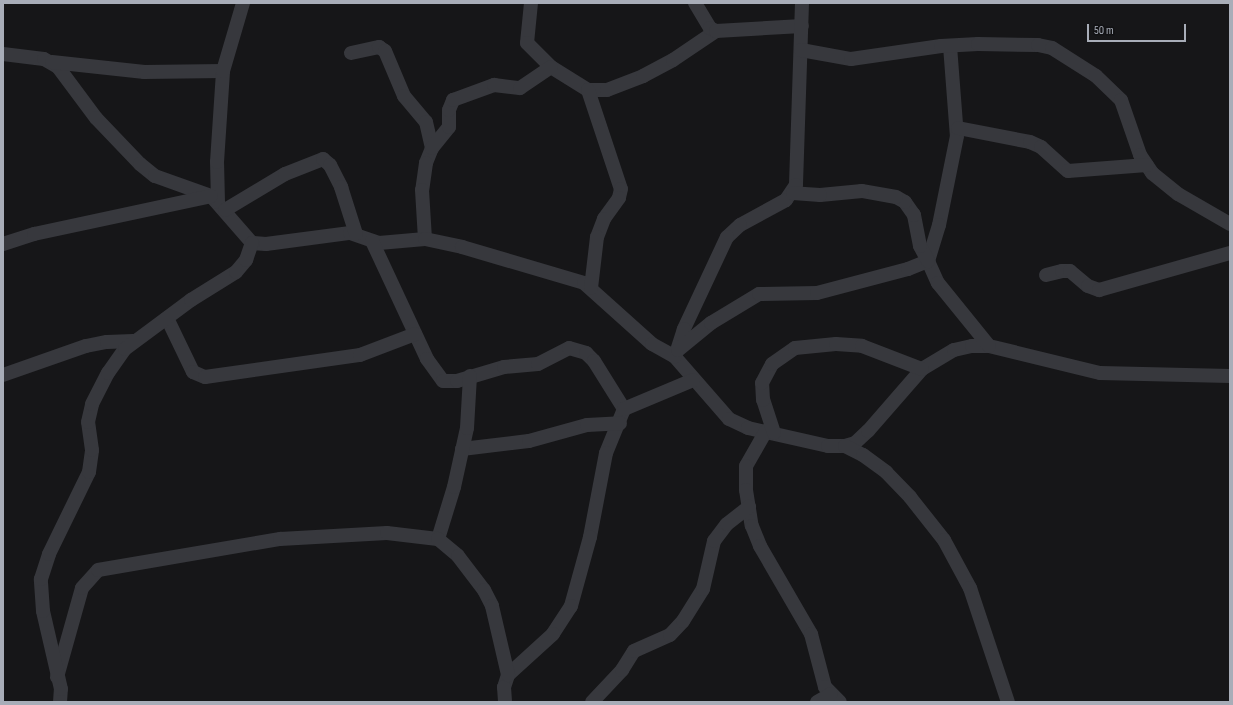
<!DOCTYPE html>
<style>
body{margin:0}
#map{position:relative;width:1233px;height:705px;overflow:hidden;background:#161618;font-family:"Sofia Sans Condensed",sans-serif}
div>[style]{position:absolute}
.street>*{height:14px;margin:-7px;padding:0 7px;transform-origin:7px;border-radius:7px;background:#37383d}
span{translate:-50% -50%;white-space:nowrap;text-align:center;line-height:1.15;-webkit-text-stroke:3px #111113;paint-order:stroke}
.frame{position:absolute;inset:0;border:4px solid #a8adb8;pointer-events:none}
.scale{position:absolute;left:1087px;top:24px;width:99px;height:18px;box-sizing:border-box;border:2px solid #a8adb8;border-top:0;padding-left:5px;font-size:12px;line-height:14px;white-space:nowrap;color:#a8adb8;-webkit-text-stroke:3px #111113;paint-order:stroke}
</style>
<div id="map">
<div class="street">
<i style="left:531px;top:3px;width:40px;rotate:95.7deg"></i>
<i style="left:527px;top:43px;width:34px;rotate:45deg"></i>
<i style="left:551px;top:67px;width:44px;rotate:31.9deg"></i>
<i style="left:588px;top:90px;width:19px"></i>
<i style="left:607px;top:90px;width:39px;rotate:-21deg"></i>
<i style="left:643px;top:76px;width:34px;rotate:-28deg"></i>
<i style="left:673px;top:60px;width:52px;rotate:-34deg"></i>
<i style="left:695px;top:3px;width:29px;rotate:59deg"></i>
<i style="left:710px;top:28px;width:7px;rotate:27deg"></i>
<i style="left:716px;top:31px;width:86px;rotate:-3.3deg"></i>
<i style="left:802px;top:3px;width:182px;rotate:91.9deg"></i>
<i style="left:796px;top:185px;width:18px;rotate:124deg"></i>
<i style="left:786px;top:200px;width:52px;rotate:151.5deg"></i>
<i style="left:740px;top:225px;width:18px;rotate:137deg"></i>
<i style="left:727px;top:237px;width:102px;rotate:115.1deg"></i>
<i style="left:684px;top:329px;width:29px;rotate:108deg"></i>
<i style="left:675px;top:357px;width:82px;rotate:48.9deg"></i>
<i style="left:729px;top:419px;width:21px;rotate:25deg"></i>
<i style="left:748px;top:428px;width:82px;rotate:12.7deg"></i>
<i style="left:828px;top:446px;width:17px"></i>
<i style="left:845px;top:446px;width:10px;rotate:-17deg"></i>
<i style="left:855px;top:443px;width:18px;rotate:-43deg"></i>
<i style="left:868px;top:431px;width:82px;rotate:-48.9deg"></i>
<i style="left:922px;top:369px;width:37px;rotate:-31deg"></i>
<i style="left:954px;top:350px;width:18px;rotate:-13deg"></i>
<i style="left:972px;top:346px;width:17px"></i>
<i style="left:989px;top:346px;width:114px;rotate:13.7deg"></i>
<i style="left:1100px;top:373px;width:130px;rotate:1.3deg"></i>
<i style="left:950px;top:46px;width:90px;rotate:85.6deg"></i>
<i style="left:957px;top:136px;width:91px;rotate:101.4deg"></i>
<i style="left:939px;top:225px;width:38px;rotate:107deg"></i>
<i style="left:928px;top:261px;width:24px;rotate:66deg"></i>
<i style="left:938px;top:283px;width:81px;rotate:51deg"></i>
<i style="left:801px;top:50px;width:51px;rotate:10.2deg"></i>
<i style="left:851px;top:59px;width:91px;rotate:-8.2deg"></i>
<i style="left:941px;top:46px;width:37px;rotate:-3deg"></i>
<i style="left:978px;top:44px;width:60px;rotate:1deg"></i>
<i style="left:1038px;top:45px;width:14px;rotate:12deg"></i>
<i style="left:1052px;top:48px;width:52px;rotate:32.5deg"></i>
<i style="left:1096px;top:76px;width:35px;rotate:44deg"></i>
<i style="left:1121px;top:100px;width:58px;rotate:70.9deg"></i>
<i style="left:1140px;top:155px;width:22px;rotate:56deg"></i>
<i style="left:1152px;top:173px;width:33px;rotate:39deg"></i>
<i style="left:1178px;top:194px;width:60px;rotate:30deg"></i>
<i style="left:351px;top:53px;width:29px;rotate:-12deg"></i>
<i style="left:379px;top:47px;width:7px;rotate:34deg"></i>
<i style="left:385px;top:51px;width:49px;rotate:67.1deg"></i>
<i style="left:404px;top:96px;width:34px;rotate:50deg"></i>
<i style="left:426px;top:122px;width:27px;rotate:77deg"></i>
<i style="left:432px;top:148px;width:16px;rotate:112deg"></i>
<i style="left:426px;top:163px;width:27px;rotate:98deg"></i>
<i style="left:422px;top:190px;width:49px;rotate:86.5deg"></i>
<i style="left:3px;top:54px;width:41px;rotate:7deg"></i>
<i style="left:44px;top:59px;width:16px;rotate:30deg"></i>
<i style="left:58px;top:67px;width:64px;rotate:53.3deg"></i>
<i style="left:96px;top:118px;width:64px;rotate:46.3deg"></i>
<i style="left:140px;top:164px;width:19px;rotate:39deg"></i>
<i style="left:155px;top:176px;width:59px;rotate:19.7deg"></i>
<i style="left:211px;top:196px;width:62px;rotate:48.9deg"></i>
<i style="left:252px;top:243px;width:14px;rotate:4deg"></i>
<i style="left:266px;top:244px;width:85px;rotate:-7.5deg"></i>
<i style="left:350px;top:233px;width:31px;rotate:19deg"></i>
<i style="left:379px;top:243px;width:46px;rotate:-5deg"></i>
<i style="left:425px;top:239px;width:38px;rotate:12deg"></i>
<i style="left:462px;top:247px;width:127px;rotate:16.4deg"></i>
<i style="left:584px;top:283px;width:91px;rotate:41.9deg"></i>
<i style="left:652px;top:344px;width:26px;rotate:29deg"></i>
<i style="left:52px;top:62px;width:93px;rotate:6.2deg"></i>
<i style="left:144px;top:72px;width:79px;rotate:-0.7deg"></i>
<i style="left:588px;top:90px;width:104px;rotate:71.6deg"></i>
<i style="left:621px;top:189px;width:9px;rotate:103deg"></i>
<i style="left:619px;top:198px;width:26px;rotate:126deg"></i>
<i style="left:604px;top:219px;width:19px;rotate:111deg"></i>
<i style="left:597px;top:237px;width:51px;rotate:96.7deg"></i>
<i style="left:958px;top:128px;width:73px;rotate:11deg"></i>
<i style="left:1030px;top:142px;width:12px;rotate:24deg"></i>
<i style="left:1041px;top:147px;width:36px;rotate:42deg"></i>
<i style="left:1068px;top:171px;width:79px;rotate:-4.3deg"></i>
<i style="left:432px;top:148px;width:27px;rotate:-51deg"></i>
<i style="left:449px;top:127px;width:17px;rotate:-90deg"></i>
<i style="left:449px;top:110px;width:11px;rotate:-68deg"></i>
<i style="left:453px;top:100px;width:44px;rotate:-20.1deg"></i>
<i style="left:494px;top:85px;width:26px;rotate:7deg"></i>
<i style="left:520px;top:88px;width:37px;rotate:-34deg"></i>
<i style="left:218px;top:202px;width:40px;rotate:-91.4deg"></i>
<i style="left:217px;top:162px;width:91px;rotate:-86.2deg"></i>
<i style="left:223px;top:71px;width:71px;rotate:-73.6deg"></i>
<i style="left:225px;top:210px;width:70px;rotate:-31deg"></i>
<i style="left:285px;top:174px;width:41px;rotate:-21.5deg"></i>
<i style="left:323px;top:159px;width:9px;rotate:41deg"></i>
<i style="left:330px;top:165px;width:25px;rotate:63deg"></i>
<i style="left:341px;top:187px;width:49px;rotate:72.3deg"></i>
<i style="left:372px;top:241px;width:130px;rotate:65deg"></i>
<i style="left:427px;top:359px;width:27px;rotate:54deg"></i>
<i style="left:443px;top:381px;width:14px"></i>
<i style="left:457px;top:381px;width:49px;rotate:-16.6deg"></i>
<i style="left:504px;top:367px;width:34px;rotate:-5deg"></i>
<i style="left:538px;top:364px;width:35px;rotate:-27deg"></i>
<i style="left:569px;top:348px;width:18px;rotate:16deg"></i>
<i style="left:586px;top:353px;width:11px;rotate:45deg"></i>
<i style="left:594px;top:361px;width:57px;rotate:58deg"></i>
<i style="left:624px;top:409px;width:48px;rotate:112.2deg"></i>
<i style="left:606px;top:453px;width:86px;rotate:100.8deg"></i>
<i style="left:590px;top:537px;width:72px;rotate:105.4deg"></i>
<i style="left:571px;top:606px;width:33px;rotate:123deg"></i>
<i style="left:553px;top:634px;width:61px;rotate:137.7deg"></i>
<i style="left:508px;top:675px;width:13px;rotate:108deg"></i>
<i style="left:504px;top:687px;width:15px;rotate:86deg"></i>
<i style="left:3px;top:244px;width:33px;rotate:-18deg"></i>
<i style="left:34px;top:234px;width:181px;rotate:-12.1deg"></i>
<i style="left:1046px;top:275px;width:16px;rotate:-14deg"></i>
<i style="left:1062px;top:271px;width:8px"></i>
<i style="left:1070px;top:271px;width:23px;rotate:40deg"></i>
<i style="left:1088px;top:286px;width:12px;rotate:20deg"></i>
<i style="left:1099px;top:290px;width:136px;rotate:-15.8deg"></i>
<i style="left:167px;top:318px;width:60px;rotate:64.3deg"></i>
<i style="left:193px;top:372px;width:13px;rotate:23deg"></i>
<i style="left:205px;top:377px;width:157px;rotate:-8.1deg"></i>
<i style="left:360px;top:355px;width:59px;rotate:-20.9deg"></i>
<i style="left:678px;top:350px;width:43px;rotate:-39.3deg"></i>
<i style="left:711px;top:323px;width:56px;rotate:-31.1deg"></i>
<i style="left:759px;top:294px;width:58px;rotate:-1deg"></i>
<i style="left:817px;top:293px;width:94px;rotate:-14.8deg"></i>
<i style="left:908px;top:269px;width:22px;rotate:-22deg"></i>
<i style="left:928px;top:261px;width:17px;rotate:-118deg"></i>
<i style="left:920px;top:246px;width:32px;rotate:-101deg"></i>
<i style="left:914px;top:215px;width:16px;rotate:-125deg"></i>
<i style="left:905px;top:202px;width:10px;rotate:-151deg"></i>
<i style="left:896px;top:197px;width:35px;rotate:-170deg"></i>
<i style="left:862px;top:191px;width:42px;rotate:174.6deg"></i>
<i style="left:820px;top:195px;width:27px;rotate:-176deg"></i>
<i style="left:3px;top:375px;width:88px;rotate:-19.3deg"></i>
<i style="left:86px;top:346px;width:21px;rotate:-11deg"></i>
<i style="left:107px;top:342px;width:26px;rotate:-2deg"></i>
<i style="left:624px;top:409px;width:75px;rotate:-22.8deg"></i>
<i style="left:766px;top:431px;width:40px;rotate:119.7deg"></i>
<i style="left:746px;top:466px;width:24px;rotate:90deg"></i>
<i style="left:746px;top:490px;width:36px;rotate:81deg"></i>
<i style="left:752px;top:526px;width:22px;rotate:68deg"></i>
<i style="left:760px;top:546px;width:102px;rotate:59.9deg"></i>
<i style="left:811px;top:634px;width:55px;rotate:75.2deg"></i>
<i style="left:825px;top:687px;width:21px;rotate:45deg"></i>
<i style="left:774px;top:433px;width:35px;rotate:-108deg"></i>
<i style="left:763px;top:400px;width:17px;rotate:-93deg"></i>
<i style="left:762px;top:383px;width:21px;rotate:-62deg"></i>
<i style="left:772px;top:364px;width:28px;rotate:-35deg"></i>
<i style="left:795px;top:348px;width:41px;rotate:-5.6deg"></i>
<i style="left:836px;top:344px;width:26px;rotate:4deg"></i>
<i style="left:862px;top:346px;width:64px;rotate:21deg"></i>
<i style="left:845px;top:446px;width:20px;rotate:27deg"></i>
<i style="left:863px;top:455px;width:29px;rotate:36deg"></i>
<i style="left:886px;top:472px;width:35px;rotate:46deg"></i>
<i style="left:910px;top:497px;width:55px;rotate:51.7deg"></i>
<i style="left:944px;top:540px;width:55px;rotate:61.6deg"></i>
<i style="left:970px;top:588px;width:120px;rotate:71.6deg"></i>
<i style="left:462px;top:449px;width:67px;rotate:-6.8deg"></i>
<i style="left:529px;top:441px;width:60px;rotate:-15.4deg"></i>
<i style="left:587px;top:425px;width:33px;rotate:-3deg"></i>
<i style="left:438px;top:539px;width:54px;rotate:-72.9deg"></i>
<i style="left:454px;top:487px;width:60px;rotate:-77.6deg"></i>
<i style="left:467px;top:428px;width:52px;rotate:-86.7deg"></i>
<i style="left:57px;top:677px;width:92px;rotate:-74.3deg"></i>
<i style="left:82px;top:588px;width:24px;rotate:-48deg"></i>
<i style="left:98px;top:570px;width:185px;rotate:-9.7deg"></i>
<i style="left:280px;top:539px;width:107px;rotate:-3.2deg"></i>
<i style="left:387px;top:533px;width:51px;rotate:6.7deg"></i>
<i style="left:438px;top:539px;width:26px;rotate:40deg"></i>
<i style="left:458px;top:556px;width:43px;rotate:52.6deg"></i>
<i style="left:484px;top:590px;width:18px;rotate:63deg"></i>
<i style="left:492px;top:606px;width:71px;rotate:76.9deg"></i>
<i style="left:60px;top:702px;width:13px;rotate:-86deg"></i>
<i style="left:61px;top:689px;width:80px;rotate:-103deg"></i>
<i style="left:43px;top:611px;width:32px;rotate:-94deg"></i>
<i style="left:41px;top:579px;width:26px;rotate:-72deg"></i>
<i style="left:49px;top:554px;width:91px;rotate:-64deg"></i>
<i style="left:89px;top:472px;width:22px;rotate:-82deg"></i>
<i style="left:92px;top:450px;width:28px;rotate:-98deg"></i>
<i style="left:88px;top:422px;width:18px;rotate:-77deg"></i>
<i style="left:92px;top:404px;width:35px;rotate:-63deg"></i>
<i style="left:108px;top:373px;width:29px;rotate:-55deg"></i>
<i style="left:125px;top:349px;width:82px;rotate:-36.6deg"></i>
<i style="left:191px;top:300px;width:53px;rotate:-31.9deg"></i>
<i style="left:236px;top:272px;width:16px;rotate:-50deg"></i>
<i style="left:246px;top:260px;width:18px;rotate:-71deg"></i>
<i style="left:592px;top:702px;width:44px;rotate:-46.8deg"></i>
<i style="left:622px;top:670px;width:22px;rotate:-58deg"></i>
<i style="left:634px;top:651px;width:39px;rotate:-24deg"></i>
<i style="left:670px;top:635px;width:19px;rotate:-47deg"></i>
<i style="left:683px;top:621px;width:38px;rotate:-58deg"></i>
<i style="left:703px;top:589px;width:49px;rotate:-77.1deg"></i>
<i style="left:714px;top:541px;width:21px;rotate:-53deg"></i>
<i style="left:727px;top:524px;width:28px;rotate:-38deg"></i>
<i style="left:817px;top:702px;width:16px;rotate:-30deg"></i>
</div>
<div class="frame"></div>
<div class="scale">50 m</div>
</div>
